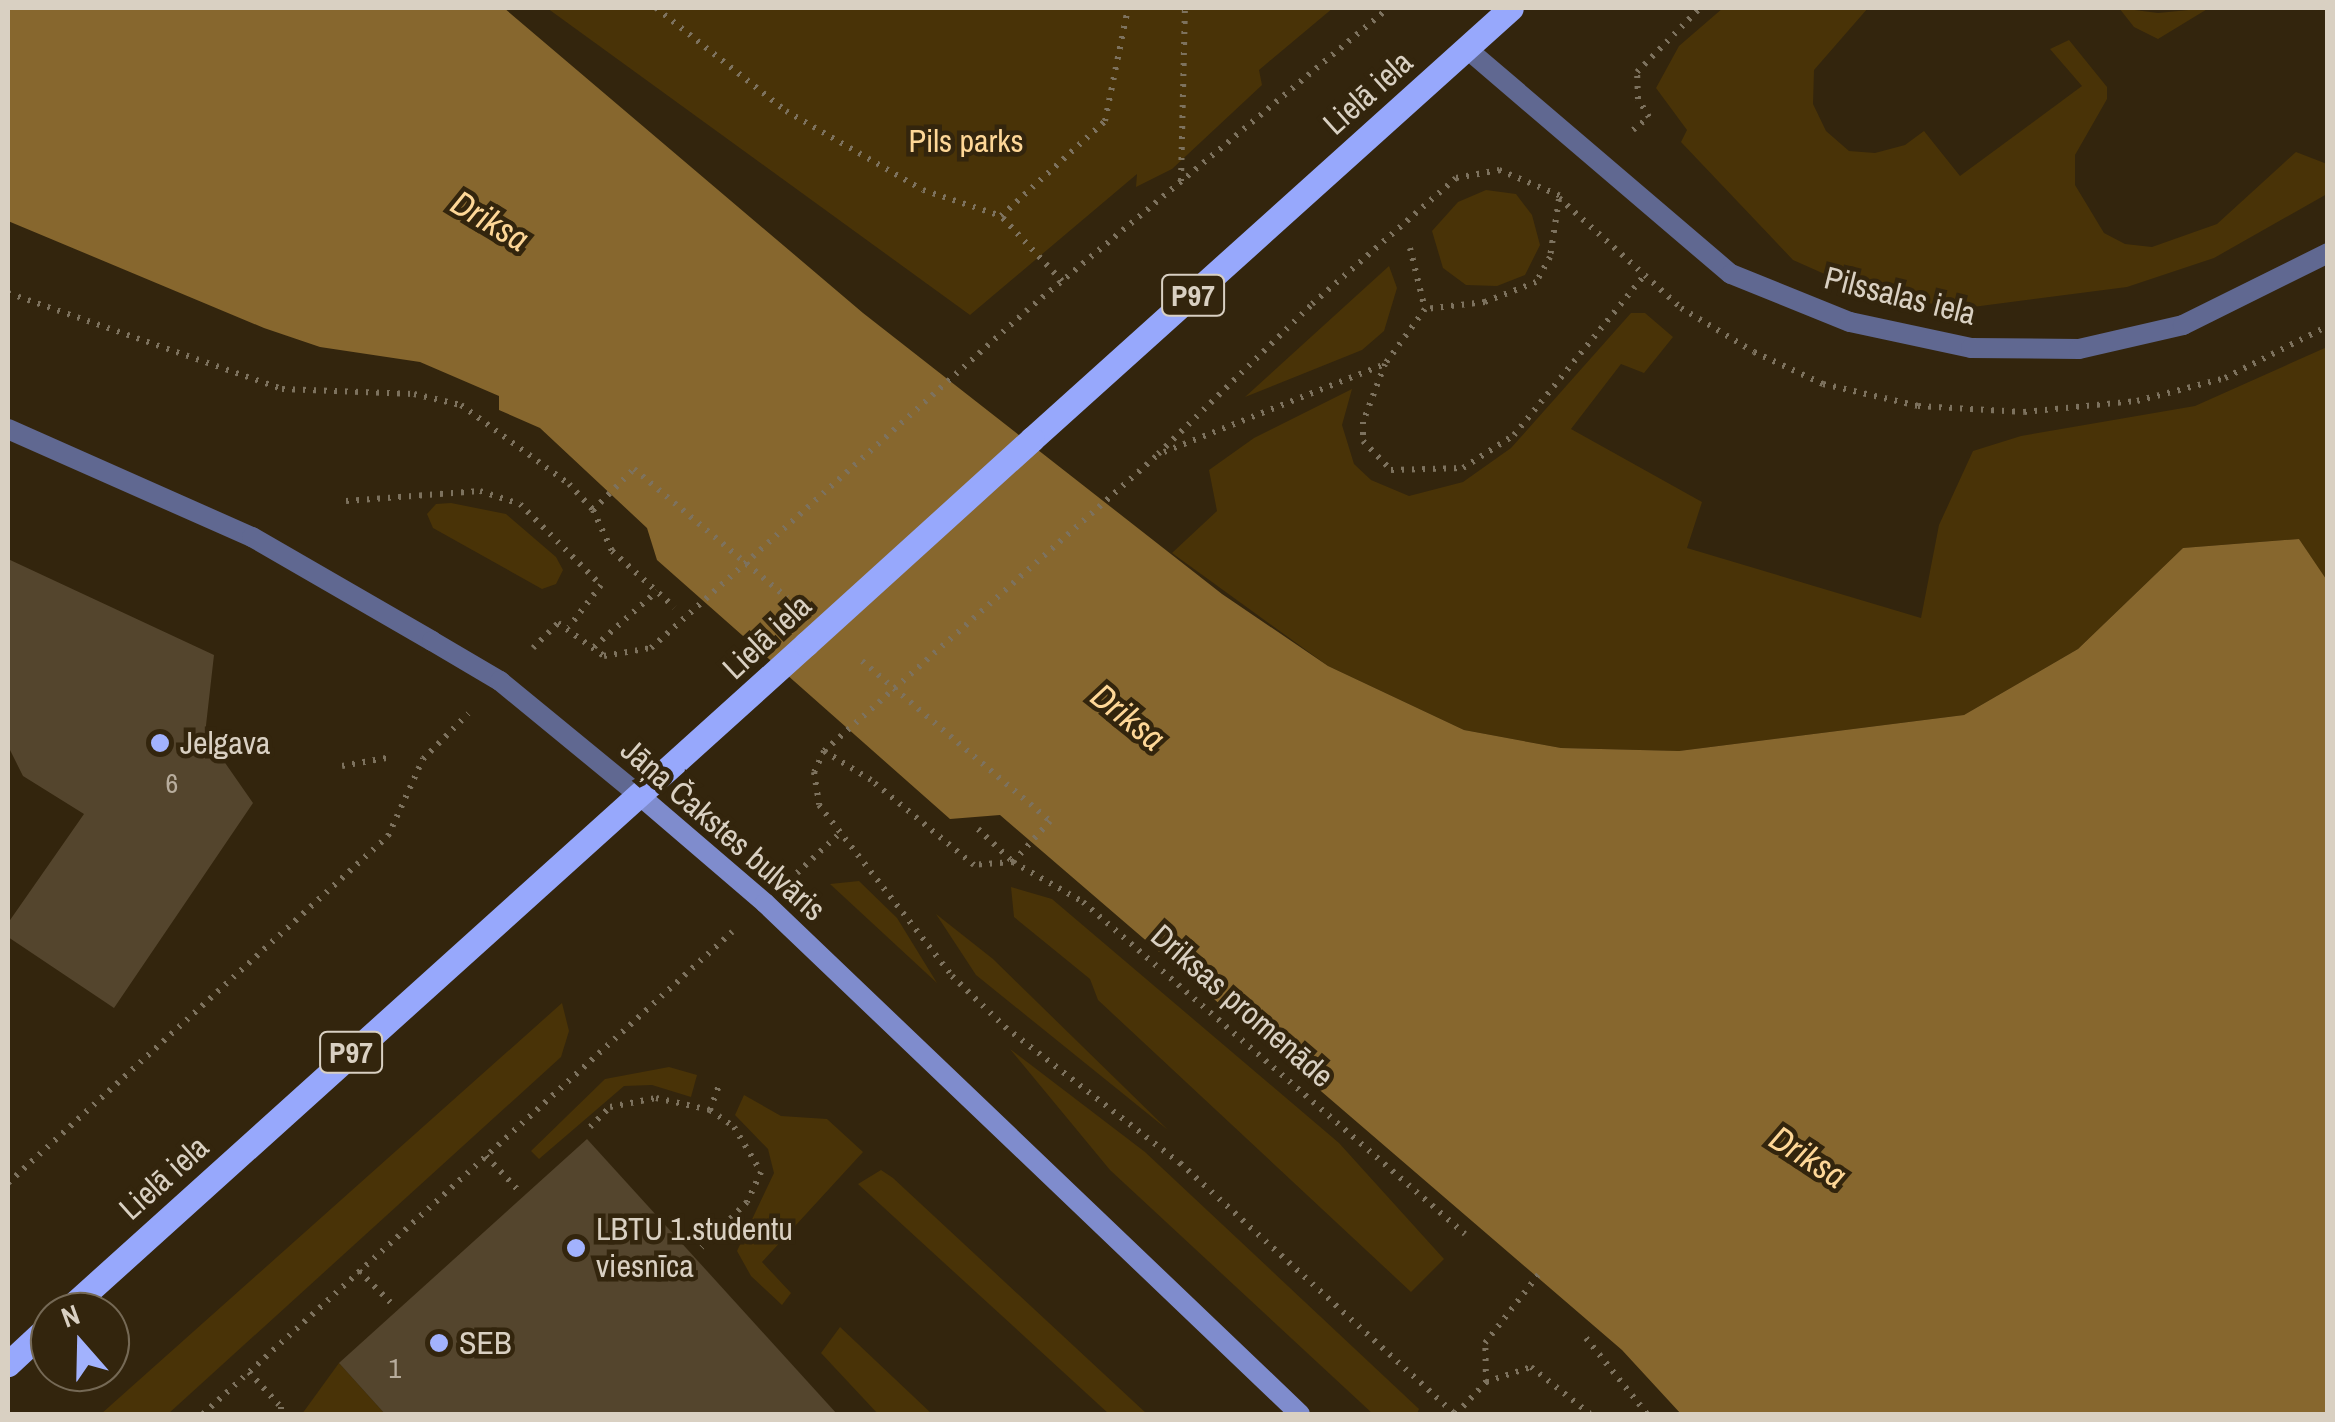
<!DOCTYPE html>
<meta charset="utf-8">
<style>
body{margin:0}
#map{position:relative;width:2335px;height:1422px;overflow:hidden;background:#33250d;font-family:"Archivo Narrow",sans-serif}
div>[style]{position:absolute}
.green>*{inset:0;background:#493307}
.water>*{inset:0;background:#87672e}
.building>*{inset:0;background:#54452d}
.path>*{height:6px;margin-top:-3px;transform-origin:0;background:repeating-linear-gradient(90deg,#7d725e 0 2.5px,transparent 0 10.5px)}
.street>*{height:20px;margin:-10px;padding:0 10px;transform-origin:10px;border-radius:10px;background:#606891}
.secondary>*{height:20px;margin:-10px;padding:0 10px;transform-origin:10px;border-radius:10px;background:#7f8ccd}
.primary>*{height:25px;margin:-12.5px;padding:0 12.5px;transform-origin:12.5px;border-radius:12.5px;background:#97a8fc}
.path-bridge>*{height:6px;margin-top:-3px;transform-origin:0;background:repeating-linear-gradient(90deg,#7d725e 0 2.5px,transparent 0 10.5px)}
.primary-bridge>*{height:25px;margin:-12.5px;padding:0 12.5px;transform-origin:12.5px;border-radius:12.5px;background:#97a8fc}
.dots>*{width:28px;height:28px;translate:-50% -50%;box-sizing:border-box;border:5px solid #33250d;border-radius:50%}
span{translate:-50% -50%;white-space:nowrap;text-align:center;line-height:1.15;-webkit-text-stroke:9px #33250d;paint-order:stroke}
.number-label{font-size:28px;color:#b8ad9d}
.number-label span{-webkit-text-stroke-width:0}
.shield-label span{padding:2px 8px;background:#33250d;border:2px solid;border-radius:8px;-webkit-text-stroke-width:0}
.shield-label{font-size:30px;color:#d9d0c2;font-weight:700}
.street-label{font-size:32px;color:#d9d0c2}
.park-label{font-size:32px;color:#fed797}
.poi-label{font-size:32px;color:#d9d0c2}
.left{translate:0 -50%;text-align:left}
.water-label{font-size:35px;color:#fed797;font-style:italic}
.frame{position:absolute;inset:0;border:10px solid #d9d0c2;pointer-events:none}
.north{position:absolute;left:30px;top:1292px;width:100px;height:100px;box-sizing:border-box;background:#33250d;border:2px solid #756955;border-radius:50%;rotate:340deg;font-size:28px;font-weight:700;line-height:40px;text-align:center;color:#d9d0c2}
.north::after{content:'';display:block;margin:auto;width:35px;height:45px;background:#a2b2fd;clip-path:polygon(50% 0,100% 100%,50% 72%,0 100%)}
</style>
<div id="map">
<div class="green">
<i style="clip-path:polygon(547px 8px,1333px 8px,1259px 70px,1262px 85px,1172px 169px,1136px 187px,1137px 174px,970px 315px)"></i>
<i style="clip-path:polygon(1723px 8px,1868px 8px,1814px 70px,1813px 104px,1826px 131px,1849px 151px,1875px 153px,1905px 145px,1924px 131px,1960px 176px,2082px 86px,2050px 49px,2069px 40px,2107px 87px,2107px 99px,2075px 155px,2075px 185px,2104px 233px,2125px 244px,2152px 247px,2217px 224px,2296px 152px,2327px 164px,2327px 194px,2214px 258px,2127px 287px,1965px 308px,1874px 296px,1793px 260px,1681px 142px,1687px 130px,1656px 88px,1679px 46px)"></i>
<i style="clip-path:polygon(2119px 8px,2158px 13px,2209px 8px,2158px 39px,2134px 27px)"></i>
<i style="clip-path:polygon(1486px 190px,1516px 194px,1532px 215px,1540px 245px,1525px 275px,1497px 286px,1466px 285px,1443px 268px,1432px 231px,1458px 202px)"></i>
<i style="clip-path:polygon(1389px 266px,1397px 288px,1384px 331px,1362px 350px,1245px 397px)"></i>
<i style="clip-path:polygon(1631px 313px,1645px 313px,1673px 337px,1644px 373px,1621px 364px,1571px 429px,1702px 502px,1687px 548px,1921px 618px,1939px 525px,1973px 451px,2021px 436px,2195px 406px,2327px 347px,2327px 582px,2299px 539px,2183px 548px,2078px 649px,1964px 715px,1679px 751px,1561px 748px,1464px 730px,1328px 666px,1172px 553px,1217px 511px,1209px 470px,1254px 438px,1352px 389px,1342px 425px,1354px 464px,1371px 480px,1409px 496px,1463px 482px,1511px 448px)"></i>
<i style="clip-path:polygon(451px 503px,506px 514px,556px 557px,563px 570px,556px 584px,542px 589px,433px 528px,427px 514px,436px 504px)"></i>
<i style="clip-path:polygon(859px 881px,897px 918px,937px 983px,830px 884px)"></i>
<i style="clip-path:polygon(1011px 887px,1052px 899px,1339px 1143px,1444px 1259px,1411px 1292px,1098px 1000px,1090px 979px,1014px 917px)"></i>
<i style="clip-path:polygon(936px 914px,993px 959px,1168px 1130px,976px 975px)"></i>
<i style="clip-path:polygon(562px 1003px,569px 1031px,561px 1057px,168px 1414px,101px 1414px)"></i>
<i style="clip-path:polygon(1010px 1049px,1145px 1152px,1419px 1409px,1417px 1414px,1373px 1414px,1110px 1170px)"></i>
<i style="clip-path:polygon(669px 1067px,697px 1075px,691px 1097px,652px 1085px,624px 1086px,539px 1159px,531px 1151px,605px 1079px)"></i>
<i style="clip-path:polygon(744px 1095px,781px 1116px,827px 1119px,863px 1152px,762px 1262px,791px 1293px,782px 1305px,751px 1276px,737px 1251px,774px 1173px,768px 1149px,735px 1115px)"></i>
<i style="clip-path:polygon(881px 1170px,893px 1178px,1147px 1414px,1109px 1414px,858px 1184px)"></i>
<i style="clip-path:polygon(840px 1327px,932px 1414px,878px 1414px,821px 1353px)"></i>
<i style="clip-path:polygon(339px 1363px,385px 1414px,302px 1414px)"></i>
</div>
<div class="water">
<i style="clip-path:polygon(8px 8px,504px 8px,863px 313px,1222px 594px,1328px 666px,1464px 730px,1561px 748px,1679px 751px,1964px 715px,2078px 649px,2183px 548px,2299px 539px,2328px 582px,2327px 1414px,1681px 1414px,1622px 1350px,1000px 815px,950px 819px,657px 560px,647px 528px,540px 428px,499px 410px,499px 396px,420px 362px,320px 347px,264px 328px,8px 221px)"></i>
</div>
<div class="building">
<i style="clip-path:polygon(8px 559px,214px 655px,205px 734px,253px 803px,114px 1008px,8px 937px,8px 923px,84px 814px,23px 776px,8px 746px)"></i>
<i style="clip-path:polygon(587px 1139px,837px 1414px,385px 1414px,339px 1363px)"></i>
</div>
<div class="path">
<i style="left:656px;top:8px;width:166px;rotate:38.4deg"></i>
<i style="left:786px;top:111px;width:158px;rotate:30deg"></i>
<i style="left:923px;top:190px;width:82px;rotate:18.4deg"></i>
<i style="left:1633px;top:130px;width:21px;rotate:-39deg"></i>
<i style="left:1649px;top:117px;width:21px;rotate:-121deg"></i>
<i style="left:1638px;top:99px;width:27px;rotate:-92deg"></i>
<i style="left:1637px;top:72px;width:90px;rotate:-45.5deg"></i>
<i style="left:1181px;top:181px;width:173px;rotate:-88.7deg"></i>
<i style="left:1559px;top:198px;width:164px;rotate:42deg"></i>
<i style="left:1681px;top:308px;width:85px;rotate:31.1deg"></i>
<i style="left:1754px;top:352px;width:76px;rotate:24.9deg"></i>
<i style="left:1823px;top:384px;width:98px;rotate:13deg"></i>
<i style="left:1918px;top:406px;width:106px;rotate:3.2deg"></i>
<i style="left:2024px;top:412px;width:114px;rotate:-5.6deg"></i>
<i style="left:2137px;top:401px;width:91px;rotate:-14.6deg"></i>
<i style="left:2225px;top:378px;width:115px;rotate:-26.8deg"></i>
<i style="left:1559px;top:199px;width:59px;rotate:98.8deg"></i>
<i style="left:1550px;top:257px;width:29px;rotate:119deg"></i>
<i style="left:1536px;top:282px;width:55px;rotate:158.6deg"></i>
<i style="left:1485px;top:302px;width:60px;rotate:173.3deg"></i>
<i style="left:1425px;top:309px;width:68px;rotate:126deg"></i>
<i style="left:1385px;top:364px;width:62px;rotate:110.8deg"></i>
<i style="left:1363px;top:422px;width:19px;rotate:90deg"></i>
<i style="left:1363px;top:441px;width:40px;rotate:46deg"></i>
<i style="left:1391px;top:470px;width:72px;rotate:-1.6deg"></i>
<i style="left:1463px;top:468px;width:61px;rotate:-32.9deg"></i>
<i style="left:1514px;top:435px;width:209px;rotate:-50.8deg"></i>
<i style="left:1410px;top:248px;width:63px;rotate:76.2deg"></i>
<i style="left:1062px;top:281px;width:89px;rotate:-133.2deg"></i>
<i style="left:1001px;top:216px;width:141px;rotate:-42.4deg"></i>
<i style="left:1105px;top:121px;width:115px;rotate:-78.5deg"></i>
<i style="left:8px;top:293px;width:290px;rotate:19.3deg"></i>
<i style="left:282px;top:389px;width:132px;rotate:2.2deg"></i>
<i style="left:414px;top:394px;width:48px;rotate:13.2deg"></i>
<i style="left:461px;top:405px;width:134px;rotate:36.2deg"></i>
<i style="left:569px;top:484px;width:35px;rotate:47deg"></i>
<i style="left:593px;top:510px;width:45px;rotate:65.1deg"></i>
<i style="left:612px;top:551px;width:84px;rotate:42.1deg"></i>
<i style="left:1026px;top:311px;width:472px;rotate:-39.9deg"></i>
<i style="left:1164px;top:452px;width:238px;rotate:-21.7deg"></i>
<i style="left:1158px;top:454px;width:215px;rotate:-44.2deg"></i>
<i style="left:1312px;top:304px;width:191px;rotate:-41.2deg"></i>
<i style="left:1456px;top:178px;width:44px;rotate:-10.5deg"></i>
<i style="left:1499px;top:170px;width:67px;rotate:22.8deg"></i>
<i style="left:346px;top:501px;width:134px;rotate:-4.3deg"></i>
<i style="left:480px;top:491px;width:42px;rotate:18deg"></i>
<i style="left:520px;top:504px;width:115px;rotate:45deg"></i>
<i style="left:601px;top:585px;width:53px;rotate:127.3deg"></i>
<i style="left:593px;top:510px;width:58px;rotate:-45deg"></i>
<i style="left:634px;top:469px;width:200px;rotate:40.1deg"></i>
<i style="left:594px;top:647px;width:84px;rotate:-41.6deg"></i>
<i style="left:533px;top:648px;width:35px;rotate:-45deg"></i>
<i style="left:558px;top:623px;width:57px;rotate:35.7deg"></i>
<i style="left:604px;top:656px;width:48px;rotate:-9.7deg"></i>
<i style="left:862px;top:661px;width:247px;rotate:40.4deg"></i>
<i style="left:1050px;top:821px;width:55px;rotate:132.1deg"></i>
<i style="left:1013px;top:862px;width:39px;rotate:176deg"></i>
<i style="left:974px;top:865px;width:134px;rotate:-140.5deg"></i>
<i style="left:871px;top:780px;width:55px;rotate:-148.3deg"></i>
<i style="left:824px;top:751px;width:23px;rotate:115deg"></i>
<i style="left:814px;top:772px;width:33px;rotate:81deg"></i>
<i style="left:819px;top:805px;width:217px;rotate:52.1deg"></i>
<i style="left:952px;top:976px;width:74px;rotate:43.9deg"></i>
<i style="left:1005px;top:1027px;width:222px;rotate:37.9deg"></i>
<i style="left:1180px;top:1163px;width:372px;rotate:42.4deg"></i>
<i style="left:342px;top:766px;width:45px;rotate:-10.3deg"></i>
<i style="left:978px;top:829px;width:48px;rotate:43.3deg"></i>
<i style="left:1013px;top:862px;width:81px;rotate:29.7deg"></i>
<i style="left:1083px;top:902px;width:506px;rotate:40.99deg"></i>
<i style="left:797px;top:873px;width:59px;rotate:-42.9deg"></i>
<i style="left:710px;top:1110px;width:27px;rotate:-70deg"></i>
<i style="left:590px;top:1127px;width:28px;rotate:-45deg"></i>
<i style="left:610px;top:1107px;width:47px;rotate:-11.1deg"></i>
<i style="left:656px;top:1098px;width:55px;rotate:12.5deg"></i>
<i style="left:710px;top:1110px;width:29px;rotate:35deg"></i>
<i style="left:734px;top:1127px;width:52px;rotate:59deg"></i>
<i style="left:761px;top:1172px;width:33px;rotate:115deg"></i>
<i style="left:747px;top:1202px;width:64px;rotate:135deg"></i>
<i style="left:486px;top:1156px;width:48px;rotate:46.7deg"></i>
<i style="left:8px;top:1183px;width:515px;rotate:-42.4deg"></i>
<i style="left:388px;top:836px;width:85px;rotate:-65.6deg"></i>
<i style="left:423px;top:759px;width:64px;rotate:-45deg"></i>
<i style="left:359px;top:1271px;width:48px;rotate:45deg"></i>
<i style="left:1586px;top:1338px;width:97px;rotate:51.2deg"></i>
<i style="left:249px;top:1372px;width:47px;rotate:47.6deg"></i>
<i style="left:281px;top:1407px;width:7px;rotate:90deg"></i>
<i style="left:1486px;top:1382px;width:39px;rotate:-91deg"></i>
<i style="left:1485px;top:1343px;width:88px;rotate:-52deg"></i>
<i style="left:203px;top:1414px;width:716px;rotate:-42.34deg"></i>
<i style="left:1456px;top:1414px;width:44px;rotate:-46.8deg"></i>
<i style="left:1486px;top:1382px;width:47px;rotate:-18.4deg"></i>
<i style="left:1531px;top:1367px;width:75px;rotate:38.5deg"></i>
</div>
<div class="street">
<i style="left:1466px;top:48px;width:348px;rotate:40.5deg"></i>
<i style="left:1731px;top:274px;width:128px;rotate:22deg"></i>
<i style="left:1850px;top:322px;width:124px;rotate:12.1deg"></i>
<i style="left:1971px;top:348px;width:108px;rotate:0.5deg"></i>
<i style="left:2079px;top:349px;width:107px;rotate:-13deg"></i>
<i style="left:2183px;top:325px;width:162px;rotate:-26.4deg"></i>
<i style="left:8px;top:429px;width:267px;rotate:23.9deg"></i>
<i style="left:252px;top:537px;width:208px;rotate:30deg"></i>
<i style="left:432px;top:641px;width:79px;rotate:30.5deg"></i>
<i style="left:500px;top:681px;width:180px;rotate:39.4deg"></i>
</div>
<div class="secondary">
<i style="left:639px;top:795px;width:166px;rotate:40.6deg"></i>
<i style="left:765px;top:903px;width:740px;rotate:43.69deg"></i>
</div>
<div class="primary">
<i style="left:1032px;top:439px;width:644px;rotate:-41.98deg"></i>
<i style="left:65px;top:1312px;width:998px;rotate:-42.03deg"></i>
<i style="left:8px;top:1364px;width:57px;rotate:-42.9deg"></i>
</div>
<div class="path-bridge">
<i style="left:651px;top:648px;width:504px;rotate:-41.94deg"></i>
<i style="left:824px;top:751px;width:447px;rotate:-41.6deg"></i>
</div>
<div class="primary-bridge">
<i style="left:806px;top:644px;width:305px;rotate:-42.2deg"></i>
</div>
<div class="dots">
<i style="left:160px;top:743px;background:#a2b2fd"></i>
<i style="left:576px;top:1248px;background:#a2b2fd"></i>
<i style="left:439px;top:1343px;background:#a2b2fd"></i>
</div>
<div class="number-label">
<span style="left:172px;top:783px">6</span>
<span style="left:395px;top:1368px">1</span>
</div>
<div class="shield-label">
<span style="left:1193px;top:295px">P97</span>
<span style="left:351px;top:1052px">P97</span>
</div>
<div class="street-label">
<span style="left:1368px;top:93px;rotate:-42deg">Lielā iela</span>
<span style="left:1900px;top:296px;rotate:14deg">Pilssalas iela</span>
<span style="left:767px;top:637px;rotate:-43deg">Lielā iela</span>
<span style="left:723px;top:830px;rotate:41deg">Jāņa Čakstes bulvāris</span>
<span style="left:1242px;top:1006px;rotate:41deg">Driksas promenāde</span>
<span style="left:164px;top:1178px;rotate:-42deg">Lielā iela</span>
</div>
<div class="park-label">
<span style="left:966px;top:141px">Pils parks</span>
</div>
<div class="poi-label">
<span class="left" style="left:180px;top:743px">Jelgava</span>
<span class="left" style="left:596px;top:1248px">LBTU 1.studentu<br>viesnīca</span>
<span class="left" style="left:459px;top:1343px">SEB</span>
</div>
<div class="water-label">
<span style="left:490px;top:221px;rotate:31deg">Driksa</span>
<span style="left:1128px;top:717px;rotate:39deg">Driksa</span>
<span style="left:1808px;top:1157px;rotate:33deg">Driksa</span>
</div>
<div class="frame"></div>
<div class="north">N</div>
</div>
